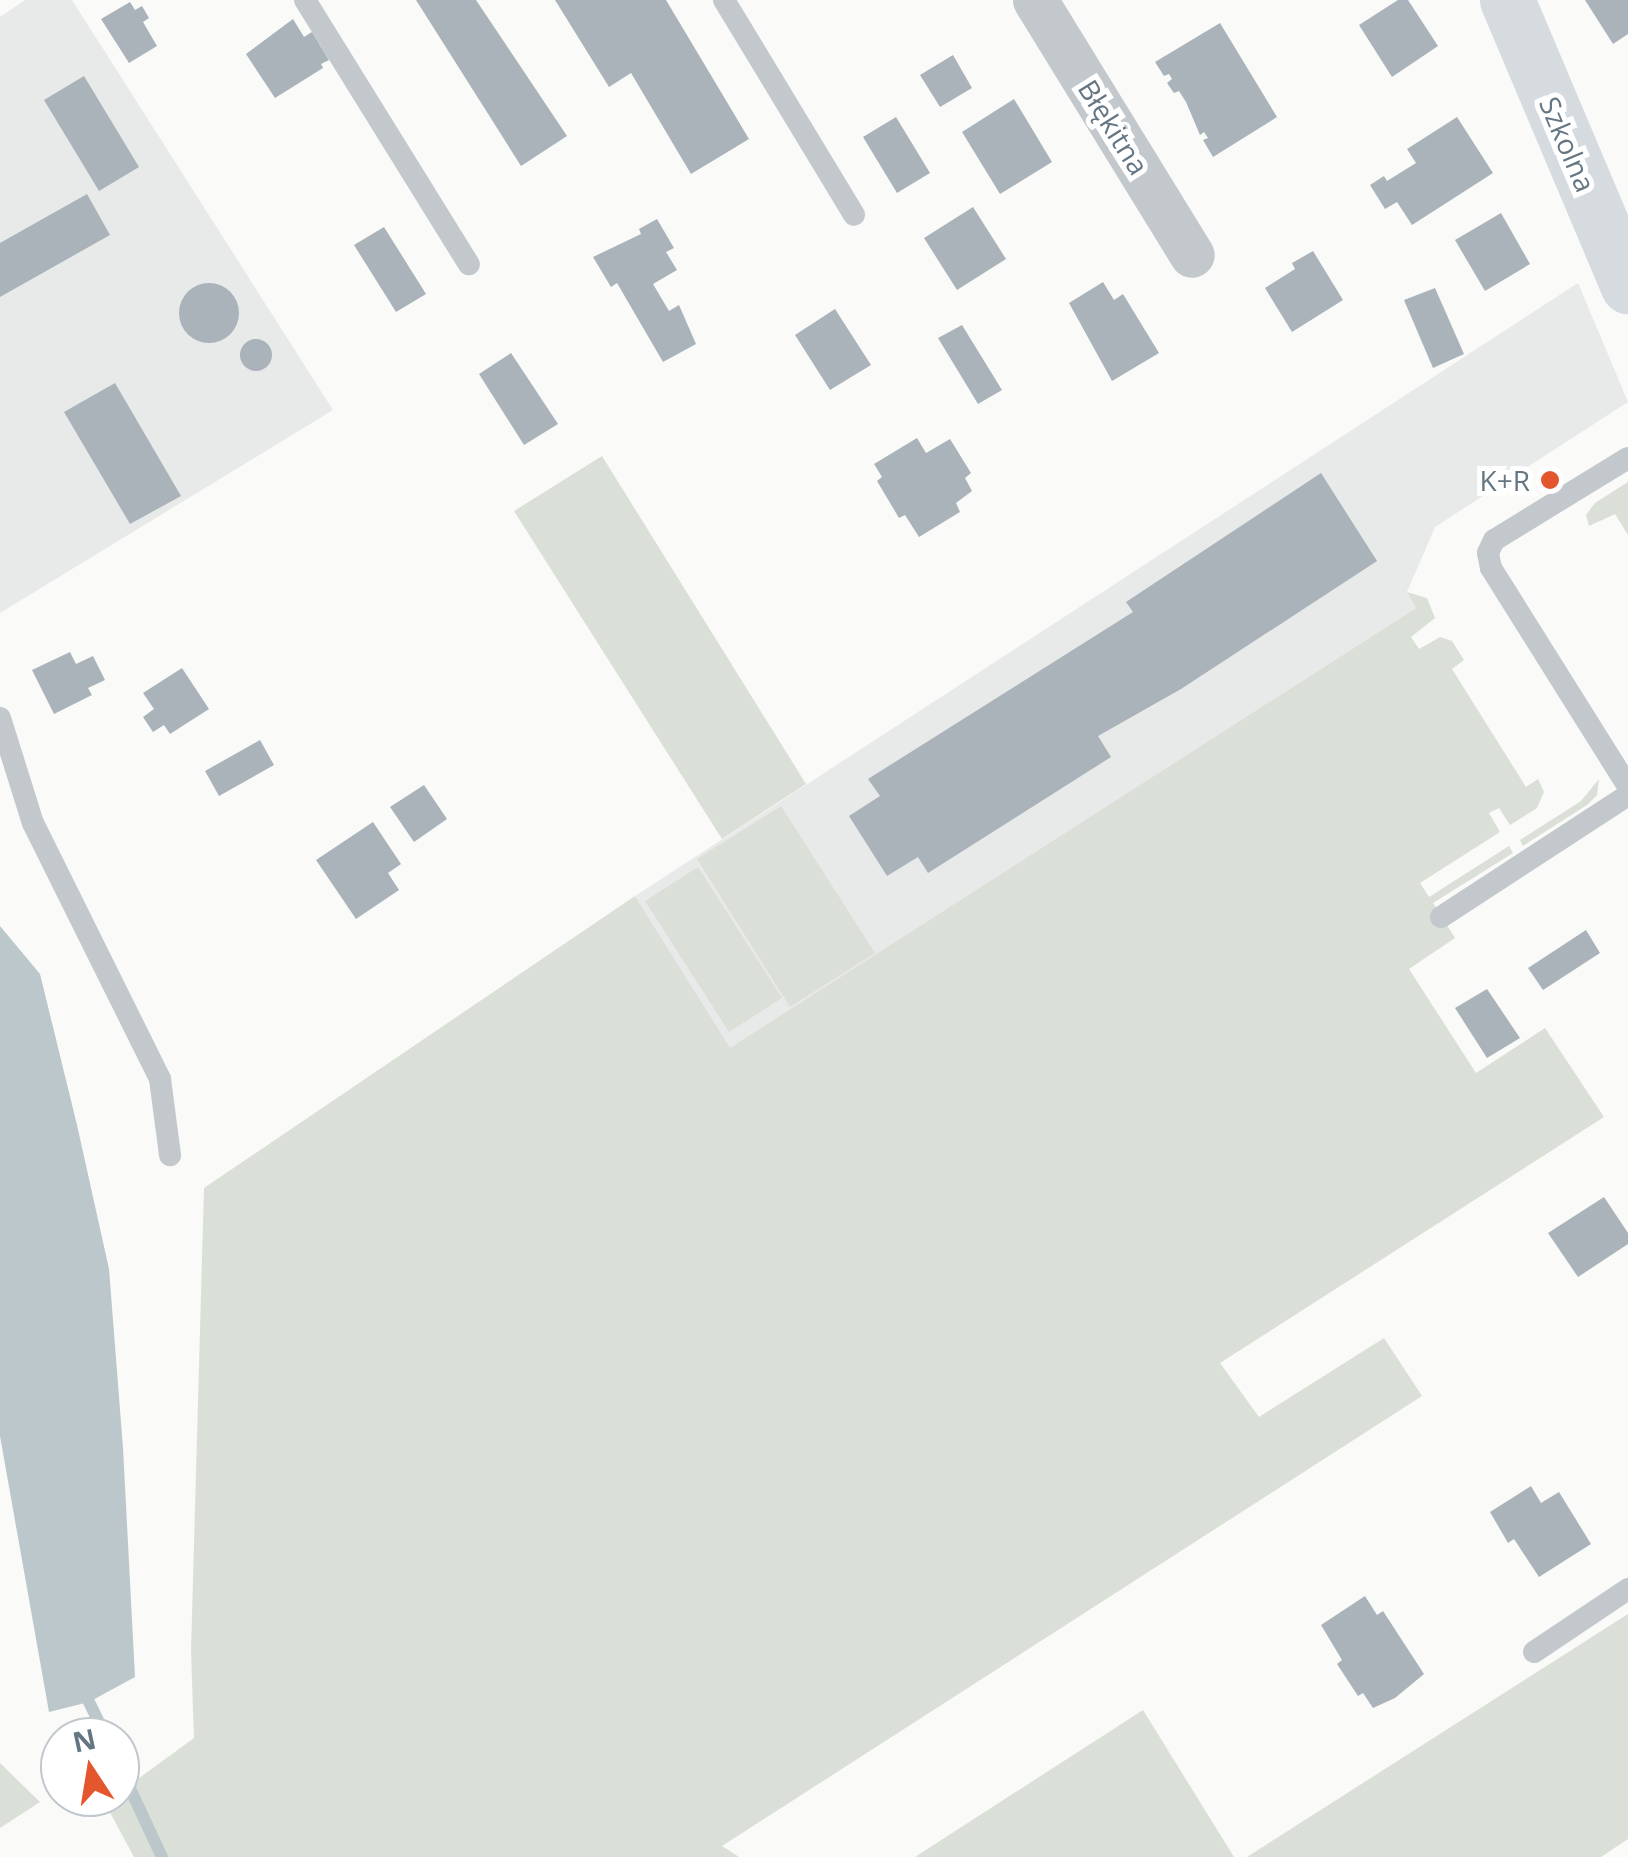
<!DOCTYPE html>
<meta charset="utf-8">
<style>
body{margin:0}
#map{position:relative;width:1628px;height:1857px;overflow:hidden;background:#fafaf8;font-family:"Open Sans",sans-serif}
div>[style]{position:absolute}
.built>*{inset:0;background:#e8e9e9}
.green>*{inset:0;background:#dadfd7}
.water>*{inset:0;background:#bbc7cb}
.stream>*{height:12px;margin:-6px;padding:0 6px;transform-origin:6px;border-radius:6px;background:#bbc7cb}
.building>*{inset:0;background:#aab3b9}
.round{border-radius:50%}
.lane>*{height:22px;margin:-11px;padding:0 11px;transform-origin:11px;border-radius:11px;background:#c3c8cc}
.street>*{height:45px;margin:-22.5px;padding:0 22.5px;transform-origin:22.5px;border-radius:22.5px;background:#c3c8cc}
.secondary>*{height:55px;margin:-27.5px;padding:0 27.5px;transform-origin:27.5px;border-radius:27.5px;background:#d6dbdf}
.dots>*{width:28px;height:28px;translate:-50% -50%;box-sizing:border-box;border:5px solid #fff;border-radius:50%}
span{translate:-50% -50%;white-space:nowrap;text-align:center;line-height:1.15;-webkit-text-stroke:10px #fff;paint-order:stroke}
.street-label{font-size:28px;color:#657683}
.poi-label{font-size:28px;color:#657683}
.right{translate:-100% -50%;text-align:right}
.north{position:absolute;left:40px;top:1717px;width:100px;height:100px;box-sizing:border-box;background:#fff;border:2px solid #c1c8cd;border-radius:50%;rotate:348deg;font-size:28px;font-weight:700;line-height:40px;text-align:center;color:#657683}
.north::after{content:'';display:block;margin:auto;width:35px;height:45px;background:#e4572e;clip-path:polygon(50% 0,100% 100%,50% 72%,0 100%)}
</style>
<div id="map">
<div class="built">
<i style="clip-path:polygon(25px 0,72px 0,333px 410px,0 613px,0 17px)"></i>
<i style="clip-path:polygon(1578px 283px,1628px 402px,1435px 527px,1407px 592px,1416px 608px,730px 1049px,635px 896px)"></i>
</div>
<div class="green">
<i style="clip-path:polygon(602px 456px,806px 784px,722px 839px,514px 511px)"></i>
<i style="clip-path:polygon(1628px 482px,1628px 535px,1615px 514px,1589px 526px,1586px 515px,1595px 503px)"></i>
<i style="clip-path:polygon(1407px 592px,1427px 598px,1435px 618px,1411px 637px,1419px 649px,1440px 637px,1452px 641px,1464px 660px,1452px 669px,1526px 787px,1538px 779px,1544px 792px,1537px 808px,1510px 825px,1499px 808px,1489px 813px,1500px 832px,1420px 883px,1429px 897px,1509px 846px,1513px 853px,1433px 903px,1455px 938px,1409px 969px,1476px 1073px,1545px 1028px,1604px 1117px,1220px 1363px,1259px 1417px,1384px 1338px,1422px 1396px,722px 1846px,739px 1857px,134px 1857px,105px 1803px,120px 1797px,120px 1792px,194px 1738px,191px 1651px,204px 1188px,635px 896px,730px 1048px,1416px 608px)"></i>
<i style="clip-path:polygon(1599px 779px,1597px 795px,1587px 805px,1523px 846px,1520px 840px,1581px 801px)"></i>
<i style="clip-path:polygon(781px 806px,875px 953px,790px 1007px,697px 859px)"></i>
<i style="clip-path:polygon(698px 867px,782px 998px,729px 1032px,645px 901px)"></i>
<i style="clip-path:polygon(1628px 1614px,1628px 1839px,1601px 1857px,1247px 1857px)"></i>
<i style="clip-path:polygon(1143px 1710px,1234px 1857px,915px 1857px)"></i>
<i style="clip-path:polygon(0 1763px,40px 1802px,0 1828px)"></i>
</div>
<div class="water">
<i style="clip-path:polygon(0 926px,40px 974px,77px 1125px,109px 1269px,123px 1448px,135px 1677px,89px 1702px,49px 1712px,0 1436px)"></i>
</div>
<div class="stream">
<i style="left:89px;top:1702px;width:39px;rotate:64deg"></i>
<i style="left:120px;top:1767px;width:99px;rotate:65deg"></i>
</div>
<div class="building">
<i style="clip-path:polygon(416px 0,476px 0,567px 136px,521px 166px)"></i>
<i style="clip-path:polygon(555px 0,666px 0,749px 139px,691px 174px,631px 73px,609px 87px)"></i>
<i style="clip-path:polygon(1398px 0,1408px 0,1438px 46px,1392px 77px,1359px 25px)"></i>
<i style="clip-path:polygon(1585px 0,1628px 0,1628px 34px,1613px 44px)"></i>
<i style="clip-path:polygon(130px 2px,135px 10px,142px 6px,149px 18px,143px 22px,157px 46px,129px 63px,101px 19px)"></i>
<i style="clip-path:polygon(293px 19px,304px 37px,312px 32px,329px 60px,321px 64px,323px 68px,275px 98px,246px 54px)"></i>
<i style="clip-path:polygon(1220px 23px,1277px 117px,1213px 157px,1203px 140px,1208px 138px,1204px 132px,1200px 135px,1186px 102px,1179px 91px,1174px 93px,1167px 83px,1172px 79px,1169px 74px,1164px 76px,1155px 62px)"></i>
<i style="clip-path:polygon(953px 55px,972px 88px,940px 107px,920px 75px)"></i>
<i style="clip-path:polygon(84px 76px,139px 167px,99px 191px,44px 100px)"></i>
<i style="clip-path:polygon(1014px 99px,1052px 162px,1000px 194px,962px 132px)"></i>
<i style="clip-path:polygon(896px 117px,930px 173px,897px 193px,863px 137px)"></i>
<i style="clip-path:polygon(1457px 117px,1493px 173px,1412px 225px,1397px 202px,1385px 209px,1370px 185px,1384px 176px,1387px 181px,1416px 163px,1407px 149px)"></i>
<i style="clip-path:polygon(87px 194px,110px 235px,0 297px,0 243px)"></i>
<i style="clip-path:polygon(973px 207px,1006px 259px,957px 290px,924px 238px)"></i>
<i style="clip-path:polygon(1501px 213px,1530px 264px,1485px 291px,1455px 240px)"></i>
<i style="clip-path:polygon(657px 219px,674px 248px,666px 252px,677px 270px,653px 284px,669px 311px,679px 305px,696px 344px,663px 362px,617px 283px,611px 287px,593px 257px,641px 234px,639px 229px)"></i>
<i style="clip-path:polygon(384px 227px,426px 294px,396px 312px,354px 245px)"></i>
<i style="clip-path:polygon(1313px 251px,1343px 300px,1292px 332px,1265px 288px,1295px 269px,1292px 263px)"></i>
<i style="clip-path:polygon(1103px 282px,1114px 300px,1123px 294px,1159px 353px,1112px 381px,1069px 303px)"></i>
<i class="round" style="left:179px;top:283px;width:60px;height:60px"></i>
<i style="clip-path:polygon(1435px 288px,1464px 354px,1433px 368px,1404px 300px)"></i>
<i style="clip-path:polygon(835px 309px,871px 365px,830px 390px,795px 335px)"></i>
<i style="clip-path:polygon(962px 325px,1002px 390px,978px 404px,938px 338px)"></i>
<i class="round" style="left:240px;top:339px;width:32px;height:32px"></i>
<i style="clip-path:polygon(511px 353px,558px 424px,524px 445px,479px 374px)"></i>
<i style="clip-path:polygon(115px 383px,181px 496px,130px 524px,64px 412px)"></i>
<i style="clip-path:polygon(917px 438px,926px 453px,950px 439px,971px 473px,965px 478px,972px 491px,956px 503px,960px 512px,919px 537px,905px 515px,899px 518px,877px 481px,882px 477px,874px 464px)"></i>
<i style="clip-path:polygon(1321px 473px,1377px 561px,1181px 689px,1098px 736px,1111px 757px,928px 873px,918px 857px,887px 876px,849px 816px,880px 796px,868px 779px,1133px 612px,1126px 602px)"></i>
<i style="clip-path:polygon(70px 652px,76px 664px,93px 656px,105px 680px,88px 688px,92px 695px,54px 714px,32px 670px)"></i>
<i style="clip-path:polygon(182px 668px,209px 709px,170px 734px,164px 725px,153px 732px,143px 717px,154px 709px,143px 693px)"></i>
<i style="clip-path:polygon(260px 740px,274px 765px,219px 796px,205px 771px)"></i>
<i style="clip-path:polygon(424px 785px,447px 819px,414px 842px,390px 807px)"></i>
<i style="clip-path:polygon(373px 822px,401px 864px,388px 873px,399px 890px,356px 919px,316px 860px)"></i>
<i style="clip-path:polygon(1586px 930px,1600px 953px,1543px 990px,1528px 968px)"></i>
<i style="clip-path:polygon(1487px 989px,1520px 1038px,1487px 1058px,1455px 1008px)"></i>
<i style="clip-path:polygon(1604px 1197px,1628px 1233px,1628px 1244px,1578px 1277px,1548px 1233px)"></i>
<i style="clip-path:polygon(1531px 1486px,1541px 1503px,1559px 1492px,1591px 1544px,1539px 1577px,1514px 1539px,1508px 1543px,1490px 1512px)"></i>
<i style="clip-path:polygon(1365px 1596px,1377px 1615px,1383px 1611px,1424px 1674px,1395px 1698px,1373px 1708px,1363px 1693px,1358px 1696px,1337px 1664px,1342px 1660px,1321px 1625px)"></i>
</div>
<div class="lane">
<i style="left:305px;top:0;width:311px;rotate:58.2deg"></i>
<i style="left:724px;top:0;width:251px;rotate:58.8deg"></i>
<i style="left:1628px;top:458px;width:157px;rotate:148.5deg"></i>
<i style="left:1494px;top:540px;width:14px;rotate:115deg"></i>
<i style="left:1488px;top:553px;width:15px;rotate:79deg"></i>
<i style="left:1491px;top:568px;width:257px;rotate:57.9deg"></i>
<i style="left:0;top:718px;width:110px;rotate:72.6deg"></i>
<i style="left:33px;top:823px;width:286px;rotate:63.6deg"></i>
<i style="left:160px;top:1079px;width:77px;rotate:82.5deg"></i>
<i style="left:1441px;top:917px;width:223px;rotate:-33.1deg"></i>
<i style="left:1534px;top:1652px;width:113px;rotate:-33.8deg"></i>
</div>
<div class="street">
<i style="left:1035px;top:0;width:299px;rotate:58.4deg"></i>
</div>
<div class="secondary">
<i style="left:1507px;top:0;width:311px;rotate:67.1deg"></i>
</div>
<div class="dots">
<i style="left:1550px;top:480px;background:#e4572e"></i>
</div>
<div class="street-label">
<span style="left:1114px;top:127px;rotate:58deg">Błękitna</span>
<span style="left:1568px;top:144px;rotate:67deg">Szkolna</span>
</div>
<div class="poi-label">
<span class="right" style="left:1530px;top:480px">K+R</span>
</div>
<div class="north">N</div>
</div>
